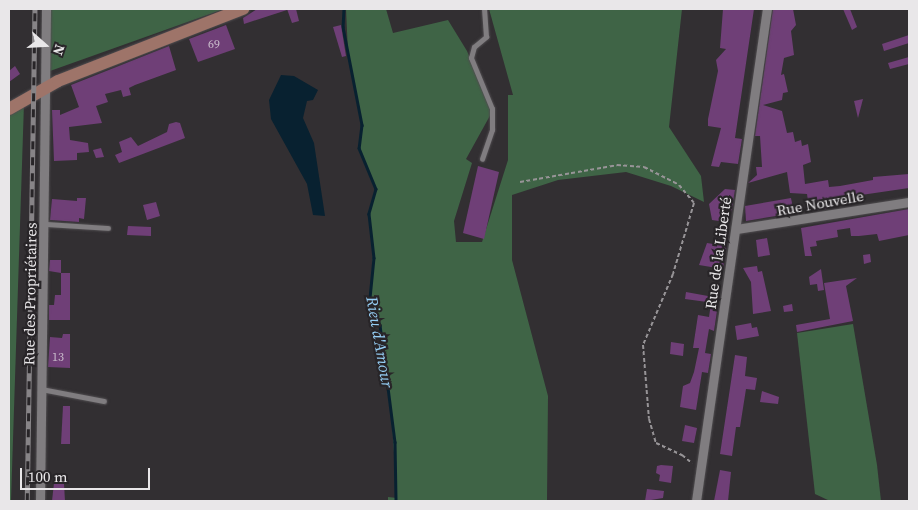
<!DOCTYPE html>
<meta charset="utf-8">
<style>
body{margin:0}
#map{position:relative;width:918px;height:510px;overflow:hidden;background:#322f32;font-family:"Source Serif 4",serif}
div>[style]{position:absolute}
.green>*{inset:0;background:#3f6446}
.water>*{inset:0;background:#082130}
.stream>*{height:2.5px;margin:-1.25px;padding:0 1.25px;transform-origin:1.25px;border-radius:1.25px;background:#082130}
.building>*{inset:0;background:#6f3f77}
.path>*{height:2px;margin-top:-1px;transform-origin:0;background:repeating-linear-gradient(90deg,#979497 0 4px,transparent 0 6.5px)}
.roads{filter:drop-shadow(0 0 1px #504d50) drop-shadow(0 0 1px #504d50)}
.lane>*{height:4.5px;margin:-2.25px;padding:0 2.25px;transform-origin:2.25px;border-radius:2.25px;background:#807d80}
.street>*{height:9px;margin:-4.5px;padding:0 4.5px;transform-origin:4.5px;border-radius:4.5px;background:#807d80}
.secondary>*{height:12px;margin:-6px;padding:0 6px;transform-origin:6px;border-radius:6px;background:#9e7469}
.rail>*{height:4.5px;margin-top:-2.25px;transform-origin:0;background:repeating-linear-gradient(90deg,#282528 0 8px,#878487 0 16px);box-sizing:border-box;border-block:1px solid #878487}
span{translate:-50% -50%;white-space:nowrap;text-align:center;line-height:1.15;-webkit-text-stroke:4.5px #282528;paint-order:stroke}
.number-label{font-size:12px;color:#cabdcc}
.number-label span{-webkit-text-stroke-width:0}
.street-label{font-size:15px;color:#e9e7e9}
.water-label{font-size:16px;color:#96cff6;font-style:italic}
.frame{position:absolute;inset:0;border:10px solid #e9e7e9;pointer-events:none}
.north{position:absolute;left:20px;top:20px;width:50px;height:50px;-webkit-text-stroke:4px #282528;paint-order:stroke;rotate:109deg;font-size:14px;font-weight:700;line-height:20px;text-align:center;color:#e9e7e9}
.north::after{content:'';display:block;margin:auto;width:18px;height:22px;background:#e9e7e9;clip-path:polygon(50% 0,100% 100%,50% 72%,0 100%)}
.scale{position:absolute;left:20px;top:468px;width:130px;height:22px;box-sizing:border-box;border:2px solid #e9e7e9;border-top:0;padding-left:6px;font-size:15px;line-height:18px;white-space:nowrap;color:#e9e7e9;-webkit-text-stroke:4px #282528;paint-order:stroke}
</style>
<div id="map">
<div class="green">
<i style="clip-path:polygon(49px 9px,224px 9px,50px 71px)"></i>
<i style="clip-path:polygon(346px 9px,386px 9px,393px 33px,448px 20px,467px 51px,492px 112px,466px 159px,472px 163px,454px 221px,456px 242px,482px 242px,508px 160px,508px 95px,513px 95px,489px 9px,682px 9px,669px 127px,701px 176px,704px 202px,671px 186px,626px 172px,558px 180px,512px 195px,512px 260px,548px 396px,547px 501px,388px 501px,388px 497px,397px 498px,392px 423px,380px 325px,370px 298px,373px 254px,369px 214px,376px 189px,359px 148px,362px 125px,348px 53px)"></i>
<i style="clip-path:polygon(24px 103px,11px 501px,9px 501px,9px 116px)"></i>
<i style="clip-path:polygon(853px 324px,877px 465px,881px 501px,830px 501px,815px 494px,797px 333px)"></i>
</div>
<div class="water">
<i style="clip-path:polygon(281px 75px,294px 76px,318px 90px,313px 100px,307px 101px,303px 118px,314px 143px,325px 216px,313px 215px,307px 184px,271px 119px,269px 100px)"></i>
</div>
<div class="stream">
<i style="left:344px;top:9px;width:18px;rotate:93deg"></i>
<i style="left:343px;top:27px;width:100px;rotate:79deg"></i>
<i style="left:362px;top:125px;width:23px;rotate:97deg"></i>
<i style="left:359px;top:148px;width:44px;rotate:67.5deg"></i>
<i style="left:376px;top:189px;width:26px;rotate:106deg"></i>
<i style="left:369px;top:214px;width:44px;rotate:83.5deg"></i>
<i style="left:374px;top:258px;width:40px;rotate:95.7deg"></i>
<i style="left:370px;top:298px;width:29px;rotate:70deg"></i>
<i style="left:380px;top:325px;width:118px;rotate:82.7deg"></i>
<i style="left:395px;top:442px;width:59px;rotate:89deg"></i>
</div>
<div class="building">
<i style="clip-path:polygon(257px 9px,287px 9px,287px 10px,244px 24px,243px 18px)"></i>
<i style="clip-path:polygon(287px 9px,296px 9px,299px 21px,292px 23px)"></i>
<i style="clip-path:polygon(723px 9px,754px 9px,735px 138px,742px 139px,738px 164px,721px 162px,719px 167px,711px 166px,721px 128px,708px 126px,708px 119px,718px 71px,716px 60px,726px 49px,720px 48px)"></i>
<i style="clip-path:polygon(773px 9px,793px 9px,796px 25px,791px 31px,794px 55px,784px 58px,781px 75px,784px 74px,788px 92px,783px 93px,782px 100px,763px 105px,782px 111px,787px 133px,793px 132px,795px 142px,801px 140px,802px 146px,808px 144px,811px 162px,803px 165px,805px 184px,828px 180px,829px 187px,840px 186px,873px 180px,873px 177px,909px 174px,909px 188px,827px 200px,829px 208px,814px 210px,814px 207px,809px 208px,807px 194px,790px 193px,787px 172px,748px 183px,757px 175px,756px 167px,762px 167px,760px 136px,755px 136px)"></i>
<i style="clip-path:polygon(843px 9px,850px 9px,857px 27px,852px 30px)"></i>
<i style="clip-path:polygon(226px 25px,235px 49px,198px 62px,189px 39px)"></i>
<i style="clip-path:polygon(341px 25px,346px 56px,342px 57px,333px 27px)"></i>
<i style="clip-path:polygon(909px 35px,909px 43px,884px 51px,882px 44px)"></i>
<i style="clip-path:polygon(169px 46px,176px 70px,135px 85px,129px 88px,131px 95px,123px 97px,121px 90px,105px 94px,108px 102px,96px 106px,102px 123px,69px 127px,70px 140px,88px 143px,89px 152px,77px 153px,77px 160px,54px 161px,52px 110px,60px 110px,60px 115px,79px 107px,71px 85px)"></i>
<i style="clip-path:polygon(909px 57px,909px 64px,890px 69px,888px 63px)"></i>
<i style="clip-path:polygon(15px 66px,20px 74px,9px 82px,9px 71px)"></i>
<i style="clip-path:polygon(863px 99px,858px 118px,854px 101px)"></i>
<i style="clip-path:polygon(176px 122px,180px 123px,185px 138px,119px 163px,115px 155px,122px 152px,119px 142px,131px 137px,138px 146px,167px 132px,169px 124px)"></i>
<i style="clip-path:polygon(101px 148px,104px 157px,96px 158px,93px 150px)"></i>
<i style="clip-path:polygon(478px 166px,499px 172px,484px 239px,463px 233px)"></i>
<i style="clip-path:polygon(725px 189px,735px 190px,730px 219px,720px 217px,719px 221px,712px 220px,709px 204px)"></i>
<i style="clip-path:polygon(77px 198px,86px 198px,84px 219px,79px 218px,79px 222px,50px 220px,52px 199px,77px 201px)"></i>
<i style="clip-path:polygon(791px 198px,794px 213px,746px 221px,745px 206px)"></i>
<i style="clip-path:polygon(156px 202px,160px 216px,147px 220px,143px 205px)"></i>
<i style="clip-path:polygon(909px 209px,909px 235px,879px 241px,877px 234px,859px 236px,851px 236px,850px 228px,837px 230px,838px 237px,816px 241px,817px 246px,810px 247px,812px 256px,805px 256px,801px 228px)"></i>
<i style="clip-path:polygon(128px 226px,151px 227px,151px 236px,127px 235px)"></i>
<i style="clip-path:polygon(767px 238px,770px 255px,758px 257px,756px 240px)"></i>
<i style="clip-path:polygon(707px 243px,726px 246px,723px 269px,699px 265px)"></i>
<i style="clip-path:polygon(870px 254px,871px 262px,864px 264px,863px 255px)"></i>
<i style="clip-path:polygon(50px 260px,61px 260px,61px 273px,49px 271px)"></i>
<i style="clip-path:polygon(757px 266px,758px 272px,762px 271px,771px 311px,753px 314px,751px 282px,743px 268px)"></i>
<i style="clip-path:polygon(821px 269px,824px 290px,818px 291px,817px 284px,810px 285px,809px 277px)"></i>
<i style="clip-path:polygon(61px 273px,70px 273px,70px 320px,49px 320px,49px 305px,54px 305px,55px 295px,61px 295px)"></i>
<i style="clip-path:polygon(857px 278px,846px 286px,853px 321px,797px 332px,796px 325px,830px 319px,824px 283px)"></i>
<i style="clip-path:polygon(686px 292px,708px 296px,707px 302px,685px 299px)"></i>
<i style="clip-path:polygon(711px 303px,718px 304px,714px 331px,709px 329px,705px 353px,711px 354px,708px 373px,702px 372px,696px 410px,680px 407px,683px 386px,690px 383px,694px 372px,699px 348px,693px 348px,698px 315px,709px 317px)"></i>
<i style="clip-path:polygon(792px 304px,793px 311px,784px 312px,783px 306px)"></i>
<i style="clip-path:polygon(751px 323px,752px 328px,757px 327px,759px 336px,737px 340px,735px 326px)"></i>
<i style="clip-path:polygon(63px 334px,70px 334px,70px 368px,48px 367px,50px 337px,62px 338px)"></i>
<i style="clip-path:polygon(671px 342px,684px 344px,683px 356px,670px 354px)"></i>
<i style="clip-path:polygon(735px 355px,747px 357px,745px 376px,757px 378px,755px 390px,746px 389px,740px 427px,736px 427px,732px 456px,720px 454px)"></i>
<i style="clip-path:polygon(762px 391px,779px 397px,778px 404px,760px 402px)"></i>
<i style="clip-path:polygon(63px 406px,70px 406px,70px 444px,61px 444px)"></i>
<i style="clip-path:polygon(685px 425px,697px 428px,694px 443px,682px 441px)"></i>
<i style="clip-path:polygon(661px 465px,673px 466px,671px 483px,659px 481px,660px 475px,656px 473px,657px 466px)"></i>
<i style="clip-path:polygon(720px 470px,731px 472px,728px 501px,714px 501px)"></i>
<i style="clip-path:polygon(54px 483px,64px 484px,65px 501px,52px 501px)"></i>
<i style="clip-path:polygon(647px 489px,664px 491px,663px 498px,645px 501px)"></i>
</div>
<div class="path">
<i style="left:520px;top:182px;width:98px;rotate:-9.9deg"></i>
<i style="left:617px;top:165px;width:27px;rotate:4deg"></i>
<i style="left:644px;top:167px;width:39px;rotate:27deg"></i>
<i style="left:679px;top:185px;width:23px;rotate:50deg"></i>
<i style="left:694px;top:203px;width:74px;rotate:106.5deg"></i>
<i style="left:673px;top:274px;width:77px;rotate:112.9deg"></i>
<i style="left:643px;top:345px;width:74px;rotate:85.4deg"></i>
<i style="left:649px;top:419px;width:25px;rotate:74deg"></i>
<i style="left:656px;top:443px;width:29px;rotate:25deg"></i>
<i style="left:682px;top:455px;width:13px;rotate:39deg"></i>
</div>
<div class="roads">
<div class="lane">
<i style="left:482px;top:159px;width:31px;rotate:-71deg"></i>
<i style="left:492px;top:130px;width:21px;rotate:-90deg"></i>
<i style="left:492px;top:109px;width:55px;rotate:-112.4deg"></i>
<i style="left:471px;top:58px;width:11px;rotate:-75deg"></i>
<i style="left:474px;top:47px;width:16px;rotate:-40deg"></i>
<i style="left:486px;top:37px;width:28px;rotate:-94deg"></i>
<i style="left:45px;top:224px;width:63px;rotate:3.6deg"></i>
<i style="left:41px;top:389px;width:64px;rotate:10.8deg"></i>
</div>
<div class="street">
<i style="left:736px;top:229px;width:175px;rotate:-8.9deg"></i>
<i style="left:40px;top:501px;width:492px;rotate:-89.3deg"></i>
<i style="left:696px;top:501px;width:497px;rotate:-81.8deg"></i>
</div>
<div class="secondary">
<i style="left:9px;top:109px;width:56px;rotate:-29.7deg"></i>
<i style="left:58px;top:81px;width:199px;rotate:-21.3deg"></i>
</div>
</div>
<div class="rail">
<i style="left:27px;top:501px;width:492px;rotate:-89.1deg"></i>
</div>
<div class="number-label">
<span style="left:214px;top:45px">69</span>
<span style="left:58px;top:358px">13</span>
</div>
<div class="street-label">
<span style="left:820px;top:203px;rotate:-10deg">Rue Nouvelle</span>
<span style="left:718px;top:253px;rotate:-82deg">Rue de la Liberté</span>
<span style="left:30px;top:294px;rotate:-89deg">Rue des Propriétaires</span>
</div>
<div class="water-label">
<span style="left:380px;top:342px;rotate:80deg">Rieu d'Amour</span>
</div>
<div class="frame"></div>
<div class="north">N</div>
<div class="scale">100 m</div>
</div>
